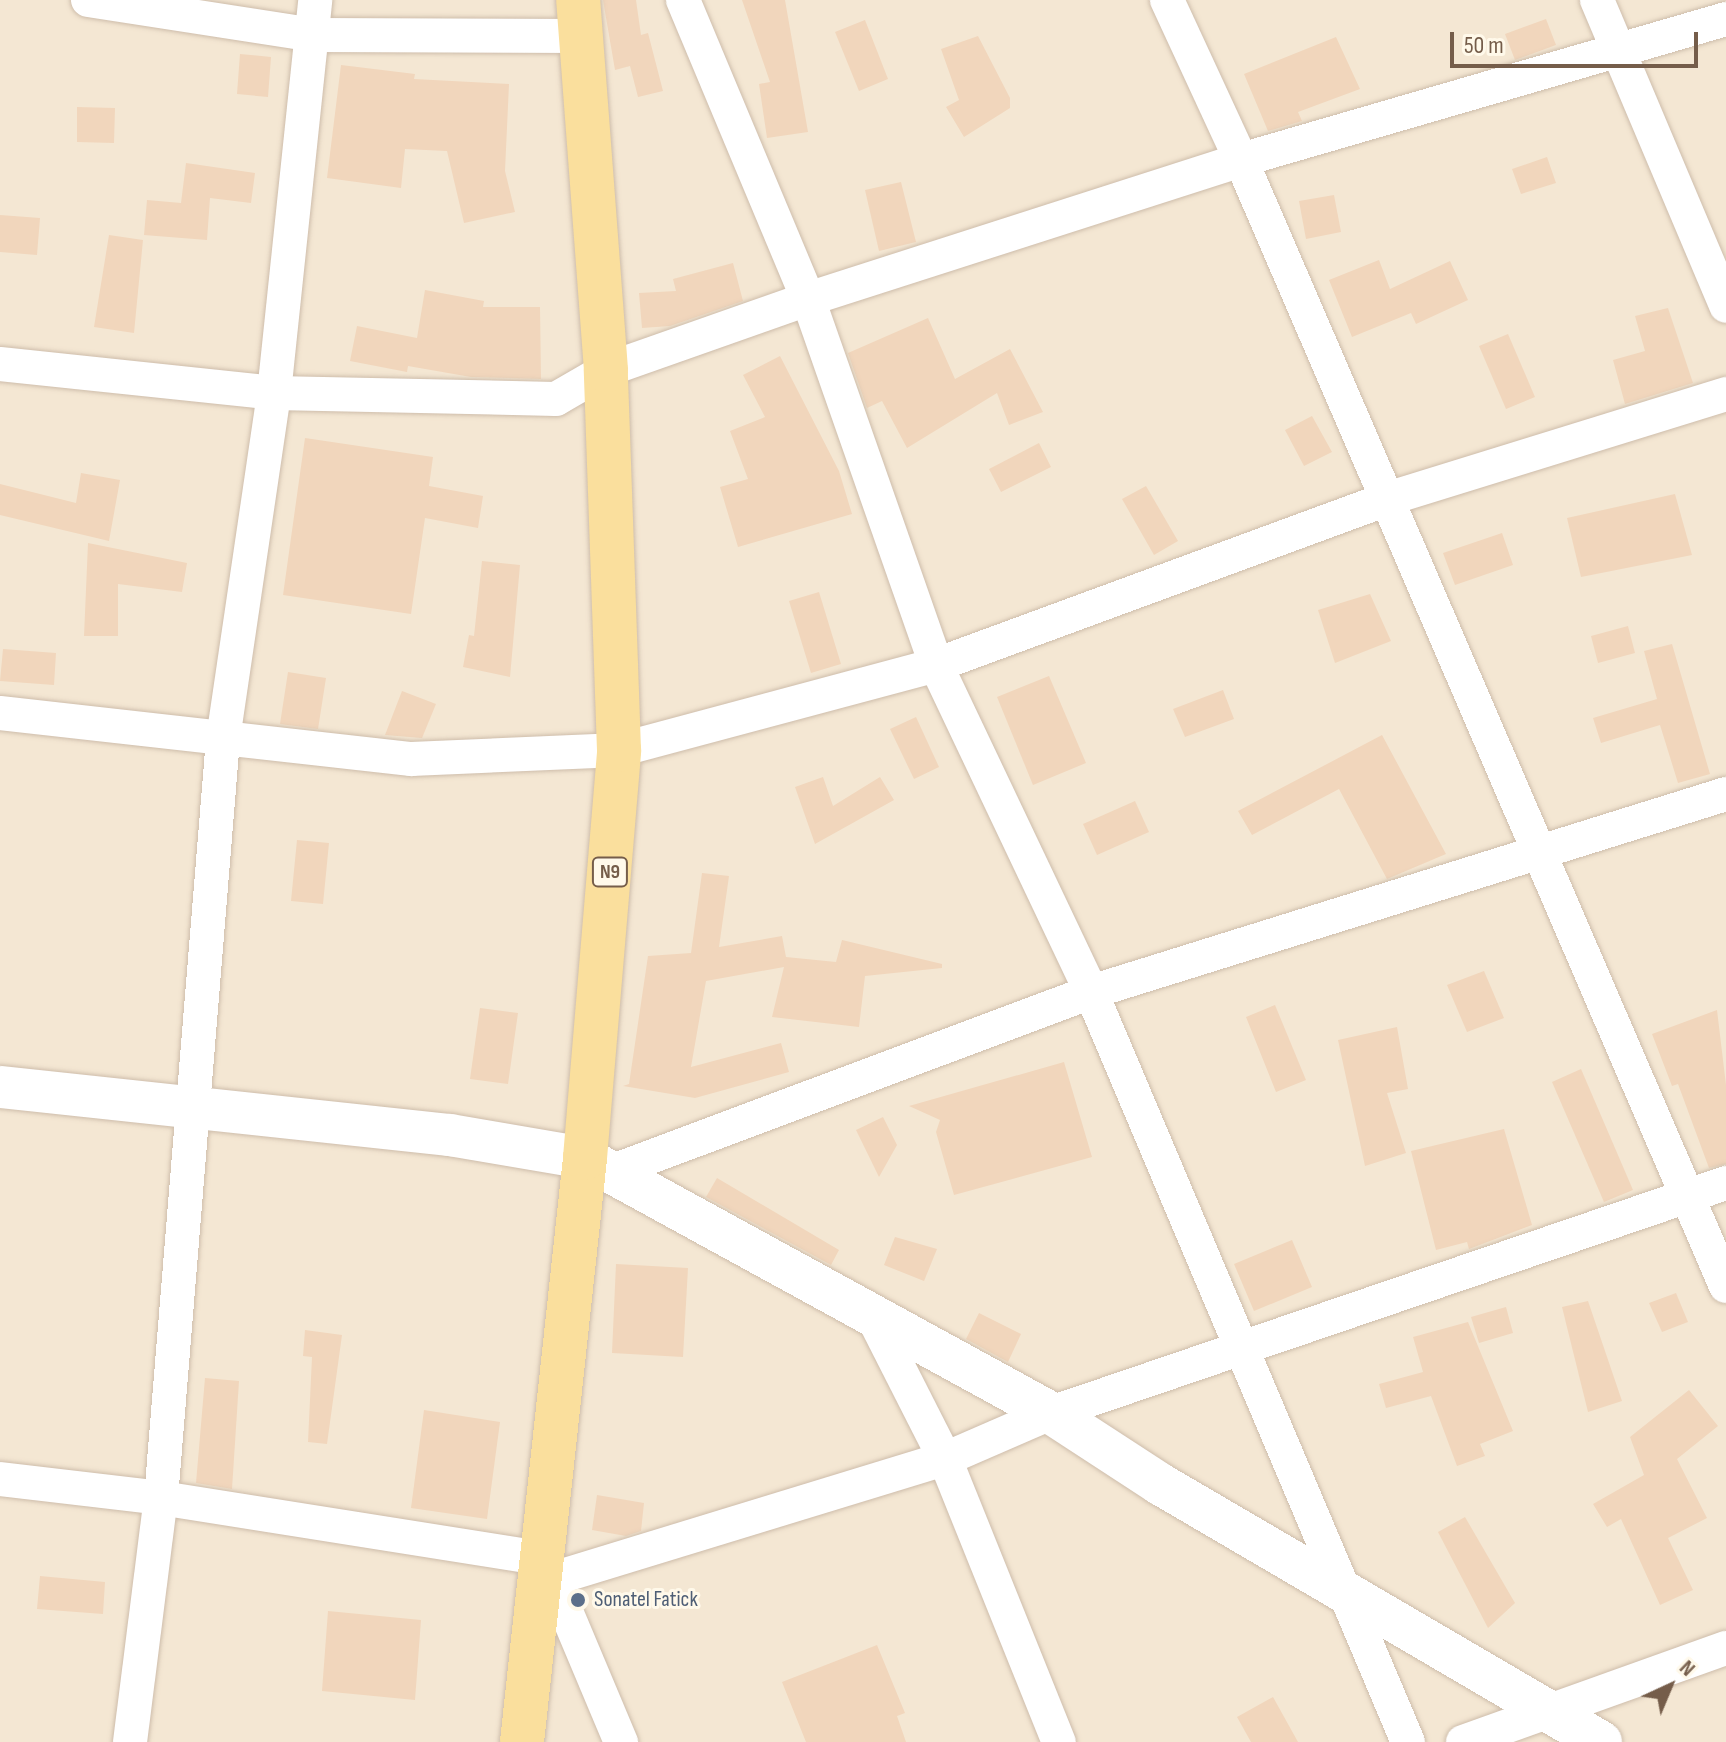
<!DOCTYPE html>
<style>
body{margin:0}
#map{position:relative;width:1726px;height:1742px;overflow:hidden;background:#fcf5e4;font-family:"Sofia Sans Condensed",sans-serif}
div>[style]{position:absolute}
.residential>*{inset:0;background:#f4e7d3}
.building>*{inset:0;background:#f1d6bc}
.roads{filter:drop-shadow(0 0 2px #cebdab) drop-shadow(0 0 2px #cebdab)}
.minor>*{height:34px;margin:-17px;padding:0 17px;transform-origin:17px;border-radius:17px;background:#fff}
.tertiary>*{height:42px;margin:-21px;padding:0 21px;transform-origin:21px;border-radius:21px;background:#fff}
.primary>*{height:44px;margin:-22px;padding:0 22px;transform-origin:22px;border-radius:22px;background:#fadf9d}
.dots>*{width:22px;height:22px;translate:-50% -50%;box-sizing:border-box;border:4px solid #fff9ea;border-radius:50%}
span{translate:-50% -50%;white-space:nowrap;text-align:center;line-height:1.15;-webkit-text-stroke:6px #fff9ea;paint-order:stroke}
.shield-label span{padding:2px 6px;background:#fff9ea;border:2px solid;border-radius:6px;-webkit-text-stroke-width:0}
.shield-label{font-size:20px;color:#755d4a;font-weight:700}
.service-label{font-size:22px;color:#4e5e75}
.left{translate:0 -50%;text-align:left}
.north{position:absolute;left:1630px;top:1646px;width:80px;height:80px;-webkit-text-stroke:6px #fff9ea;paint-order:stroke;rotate:44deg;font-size:22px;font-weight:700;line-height:32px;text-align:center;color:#755d4a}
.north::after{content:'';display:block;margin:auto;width:28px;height:36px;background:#755d4a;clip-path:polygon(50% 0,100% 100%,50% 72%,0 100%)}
.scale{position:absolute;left:1450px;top:32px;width:248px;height:36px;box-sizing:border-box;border:4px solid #755d4a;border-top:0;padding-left:10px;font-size:24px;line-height:28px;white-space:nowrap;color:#755d4a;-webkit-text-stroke:6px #fff9ea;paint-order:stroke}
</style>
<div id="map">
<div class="residential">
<i style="clip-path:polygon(0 0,1726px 0,1726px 1742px,0 1742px)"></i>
</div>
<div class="building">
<i style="clip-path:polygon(603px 0,636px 0,641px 35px,648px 33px,663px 91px,638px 97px,630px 66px,615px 70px)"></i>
<i style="clip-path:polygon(742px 0,785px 0,808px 132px,767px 138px,759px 84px,770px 82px)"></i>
<i style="clip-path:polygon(1546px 19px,1556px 45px,1515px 60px,1505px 34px)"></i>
<i style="clip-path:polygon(865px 20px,888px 79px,859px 91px,835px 32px)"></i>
<i style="clip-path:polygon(978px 36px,1010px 98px,1010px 108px,964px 137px,946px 107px,959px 100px,941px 49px)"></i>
<i style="clip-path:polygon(1336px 37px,1360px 89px,1298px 112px,1302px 121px,1268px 131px,1244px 74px)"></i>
<i style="clip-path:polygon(240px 54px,271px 57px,268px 97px,237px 94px)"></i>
<i style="clip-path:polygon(341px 65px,415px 74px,414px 79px,509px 84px,505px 171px,515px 212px,464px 223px,447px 151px,405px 149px,401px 188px,327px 178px)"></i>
<i style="clip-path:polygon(77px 107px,115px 108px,114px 143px,77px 142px)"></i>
<i style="clip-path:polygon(1547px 157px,1556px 183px,1521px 194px,1512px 169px)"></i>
<i style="clip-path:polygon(186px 163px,255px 173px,251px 203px,210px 198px,207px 240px,144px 235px,147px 200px,181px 203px)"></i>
<i style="clip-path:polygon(901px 182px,916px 242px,879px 251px,865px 190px)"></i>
<i style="clip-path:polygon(1334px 195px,1341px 232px,1306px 239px,1299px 201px)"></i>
<i style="clip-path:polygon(0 215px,40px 218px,37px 255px,0 252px)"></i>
<i style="clip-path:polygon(109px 235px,143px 240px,134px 333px,94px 327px)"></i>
<i style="clip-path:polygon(1379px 260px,1390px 289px,1450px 261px,1468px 300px,1416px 324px,1411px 313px,1352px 337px,1329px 280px)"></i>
<i style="clip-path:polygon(733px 263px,743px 301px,670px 326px,642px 328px,639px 293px,676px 291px,673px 279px)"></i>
<i style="clip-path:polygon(425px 290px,484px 301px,483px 307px,540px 307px,541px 379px,471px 377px,408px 366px,407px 372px,350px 361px,357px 326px,417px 338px)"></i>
<i style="clip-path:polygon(1668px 308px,1693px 383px,1625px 404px,1613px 360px,1645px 351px,1635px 316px)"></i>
<i style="clip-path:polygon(928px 318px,955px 379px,1010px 349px,1043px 412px,1009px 425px,997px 393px,907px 448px,882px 401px,867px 408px,848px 353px)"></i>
<i style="clip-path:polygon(1508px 334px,1535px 397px,1506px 409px,1479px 346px)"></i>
<i style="clip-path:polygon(780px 356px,839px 471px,852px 514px,738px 547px,720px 487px,748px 479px,730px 431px,765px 417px,743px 375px)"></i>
<i style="clip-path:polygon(1312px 416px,1332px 452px,1304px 466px,1285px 430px)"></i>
<i style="clip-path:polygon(305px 438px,433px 457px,429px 486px,483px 496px,478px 528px,425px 518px,411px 614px,283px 595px)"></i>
<i style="clip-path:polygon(1039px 443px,1051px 467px,1001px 492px,989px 469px)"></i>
<i style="clip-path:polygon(81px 473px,120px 480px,109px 541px,0 515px,0 484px,76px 503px)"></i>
<i style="clip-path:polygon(1146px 486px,1178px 541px,1154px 555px,1122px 499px)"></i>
<i style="clip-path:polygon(1675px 494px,1692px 555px,1581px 577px,1567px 518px)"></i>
<i style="clip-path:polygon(1502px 533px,1513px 565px,1455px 585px,1443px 553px)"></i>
<i style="clip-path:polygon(88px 543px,187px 563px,182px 592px,118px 584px,118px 636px,84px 636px)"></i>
<i style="clip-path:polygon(482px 561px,520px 565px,510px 677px,463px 667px,469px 635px,474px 636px)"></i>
<i style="clip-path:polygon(819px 592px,841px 664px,811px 673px,789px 601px)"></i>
<i style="clip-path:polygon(1370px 594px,1391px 641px,1335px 663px,1318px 610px)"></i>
<i style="clip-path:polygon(1628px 626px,1635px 653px,1598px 663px,1591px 636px)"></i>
<i style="clip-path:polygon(1672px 644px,1710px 774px,1678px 783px,1660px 725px,1601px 743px,1593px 718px,1657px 699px,1644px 651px)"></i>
<i style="clip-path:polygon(3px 649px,56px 653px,54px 685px,0 681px)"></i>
<i style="clip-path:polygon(288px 672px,326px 678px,318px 729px,280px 724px)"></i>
<i style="clip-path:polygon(1049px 676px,1086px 763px,1033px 785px,997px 697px)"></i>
<i style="clip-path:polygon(1223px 690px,1234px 719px,1185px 737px,1173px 709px)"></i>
<i style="clip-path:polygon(402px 691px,436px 704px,422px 738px,385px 735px)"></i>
<i style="clip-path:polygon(916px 717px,939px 767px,914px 779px,890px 729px)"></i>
<i style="clip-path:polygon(1382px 735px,1446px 854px,1387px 879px,1339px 789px,1252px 835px,1238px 811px)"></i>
<i style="clip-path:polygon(823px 777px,833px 806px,880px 777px,894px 800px,815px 844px,795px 787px)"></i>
<i style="clip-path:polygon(1135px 801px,1149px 832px,1097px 855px,1083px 824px)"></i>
<i style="clip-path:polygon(297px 840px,329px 843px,323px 904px,291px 901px)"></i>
<i style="clip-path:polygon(702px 873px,729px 876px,719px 947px,782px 936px,786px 957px,836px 962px,842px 940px,942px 964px,942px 968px,865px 976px,859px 1027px,772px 1017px,784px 967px,706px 981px,691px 1067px,781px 1043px,789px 1072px,695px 1098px,623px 1086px,629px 1084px,648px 956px,691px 953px)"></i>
<i style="clip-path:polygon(1484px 971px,1504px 1018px,1467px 1032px,1447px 985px)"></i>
<i style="clip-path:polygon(1275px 1005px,1306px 1080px,1276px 1092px,1246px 1017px)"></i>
<i style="clip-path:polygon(480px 1008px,518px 1013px,508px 1084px,470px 1079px)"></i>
<i style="clip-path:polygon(1717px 1010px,1726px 1085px,1726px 1164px,1709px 1168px,1678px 1084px,1672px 1086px,1652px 1034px)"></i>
<i style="clip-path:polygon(1397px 1027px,1408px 1089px,1387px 1093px,1406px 1153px,1365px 1166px,1338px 1040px)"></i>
<i style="clip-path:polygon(1064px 1062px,1092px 1157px,954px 1195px,936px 1132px,940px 1120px,909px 1106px)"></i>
<i style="clip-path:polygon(1581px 1069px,1633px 1190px,1604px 1202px,1552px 1082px)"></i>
<i style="clip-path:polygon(883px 1117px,897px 1145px,879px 1177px,856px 1130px)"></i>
<i style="clip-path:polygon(1504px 1129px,1532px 1225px,1469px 1249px,1467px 1242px,1436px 1250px,1411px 1151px)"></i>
<i style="clip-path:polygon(717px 1178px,839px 1250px,831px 1265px,706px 1197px)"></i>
<i style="clip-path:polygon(895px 1237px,937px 1249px,924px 1281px,884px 1265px)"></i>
<i style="clip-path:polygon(1292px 1240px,1312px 1287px,1254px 1311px,1234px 1264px)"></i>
<i style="clip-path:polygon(616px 1264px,688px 1268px,683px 1357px,612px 1353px)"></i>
<i style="clip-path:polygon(1676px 1293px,1688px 1322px,1662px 1332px,1649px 1303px)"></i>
<i style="clip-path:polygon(1588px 1301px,1622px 1401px,1588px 1412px,1562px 1307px)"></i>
<i style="clip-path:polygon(1506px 1307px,1513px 1333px,1479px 1343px,1471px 1317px)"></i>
<i style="clip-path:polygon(979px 1313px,1021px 1334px,1008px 1362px,966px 1339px)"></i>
<i style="clip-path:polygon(1468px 1322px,1513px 1431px,1480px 1444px,1485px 1456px,1457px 1466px,1431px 1396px,1386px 1408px,1379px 1384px,1423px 1372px,1413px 1337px)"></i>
<i style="clip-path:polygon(305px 1330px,342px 1335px,327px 1444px,308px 1442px,312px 1357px,303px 1356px)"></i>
<i style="clip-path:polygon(205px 1378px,239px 1381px,232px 1489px,196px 1483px)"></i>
<i style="clip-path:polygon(1689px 1390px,1718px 1426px,1677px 1459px,1707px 1518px,1668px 1538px,1693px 1590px,1660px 1605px,1621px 1519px,1607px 1527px,1593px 1504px,1644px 1475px,1630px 1437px)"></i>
<i style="clip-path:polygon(424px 1410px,500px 1422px,487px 1519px,411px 1508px)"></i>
<i style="clip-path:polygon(597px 1495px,644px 1503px,641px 1531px,626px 1536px,592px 1530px)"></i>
<i style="clip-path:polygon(1465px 1517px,1515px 1603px,1488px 1628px,1438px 1532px)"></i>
<i style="clip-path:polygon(40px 1576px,105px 1582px,103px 1614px,37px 1609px)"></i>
<i style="clip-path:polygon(328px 1611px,421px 1620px,415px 1700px,322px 1691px)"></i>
<i style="clip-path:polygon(877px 1645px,905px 1713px,897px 1716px,906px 1742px,806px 1742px,782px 1682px)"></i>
<i style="clip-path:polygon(1273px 1697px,1298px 1742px,1251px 1742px,1237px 1717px)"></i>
</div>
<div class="roads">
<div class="minor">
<i style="left:88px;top:0;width:229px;rotate:8.8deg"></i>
<i style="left:314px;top:35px;width:269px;rotate:0.2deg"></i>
<i style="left:683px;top:0;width:324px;rotate:67.3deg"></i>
<i style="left:808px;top:299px;width:388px;rotate:70.7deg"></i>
<i style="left:936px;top:665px;width:362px;rotate:64.6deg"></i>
<i style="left:1091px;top:992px;width:814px;rotate:67.09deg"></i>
<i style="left:1167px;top:0;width:176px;rotate:65.2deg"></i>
<i style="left:1241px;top:160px;width:1226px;rotate:66.7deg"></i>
<i style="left:1597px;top:0;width:332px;rotate:67.1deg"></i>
<i style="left:0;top:364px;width:276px;rotate:6deg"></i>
<i style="left:274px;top:393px;width:282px;rotate:1.2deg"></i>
<i style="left:556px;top:399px;width:58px;rotate:-30.1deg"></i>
<i style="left:606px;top:370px;width:214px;rotate:-19.4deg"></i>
<i style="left:808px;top:299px;width:455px;rotate:-17.8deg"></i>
<i style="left:1241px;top:160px;width:505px;rotate:-16.21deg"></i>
<i style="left:0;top:713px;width:414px;rotate:6.4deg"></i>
<i style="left:411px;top:759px;width:208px;rotate:-2.5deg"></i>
<i style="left:619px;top:750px;width:328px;rotate:-15deg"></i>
<i style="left:936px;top:665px;width:481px;rotate:-20.2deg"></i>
<i style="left:1387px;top:499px;width:355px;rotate:-17.2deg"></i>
<i style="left:613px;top:1171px;width:510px;rotate:-20.53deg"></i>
<i style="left:1091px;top:992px;width:665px;rotate:-17.32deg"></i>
<i style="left:875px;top:1321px;width:155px;rotate:63.1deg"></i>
<i style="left:945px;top:1459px;width:305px;rotate:68.1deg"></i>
<i style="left:0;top:1479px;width:162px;rotate:6.7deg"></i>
<i style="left:161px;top:1498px;width:388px;rotate:9deg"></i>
<i style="left:544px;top:1559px;width:199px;rotate:67.2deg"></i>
<i style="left:552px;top:1579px;width:411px;rotate:-17deg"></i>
<i style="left:945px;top:1459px;width:116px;rotate:-23.5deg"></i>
<i style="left:1051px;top:1413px;width:713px;rotate:-18.82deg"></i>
<i style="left:130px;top:1742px;width:246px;rotate:-82.8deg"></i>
<i style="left:161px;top:1498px;width:762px;rotate:-85.33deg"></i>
<i style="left:223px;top:739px;width:350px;rotate:-81.6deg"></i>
<i style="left:274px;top:393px;width:395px;rotate:-84deg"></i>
<i style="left:1463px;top:1742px;width:279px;rotate:-19.7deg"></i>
</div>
<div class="tertiary">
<i style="left:0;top:1087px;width:453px;rotate:6.1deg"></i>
<i style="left:450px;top:1135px;width:137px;rotate:9.7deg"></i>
<i style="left:585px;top:1158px;width:531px;rotate:28.69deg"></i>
<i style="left:1051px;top:1413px;width:130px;rotate:33.1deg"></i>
<i style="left:1160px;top:1484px;width:511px;rotate:30.33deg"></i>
</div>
<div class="primary">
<i style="left:522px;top:1742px;width:587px;rotate:-83.84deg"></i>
<i style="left:585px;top:1158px;width:409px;rotate:-85.2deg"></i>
<i style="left:619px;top:750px;width:380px;rotate:-92deg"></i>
<i style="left:606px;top:370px;width:371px;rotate:-94.3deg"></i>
</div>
</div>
<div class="dots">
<i style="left:578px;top:1600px;background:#5c6f8a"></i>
</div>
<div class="shield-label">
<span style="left:610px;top:872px">N9</span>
</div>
<div class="service-label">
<span class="left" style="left:594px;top:1600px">Sonatel Fatick</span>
</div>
<div class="north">N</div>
<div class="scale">50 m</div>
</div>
